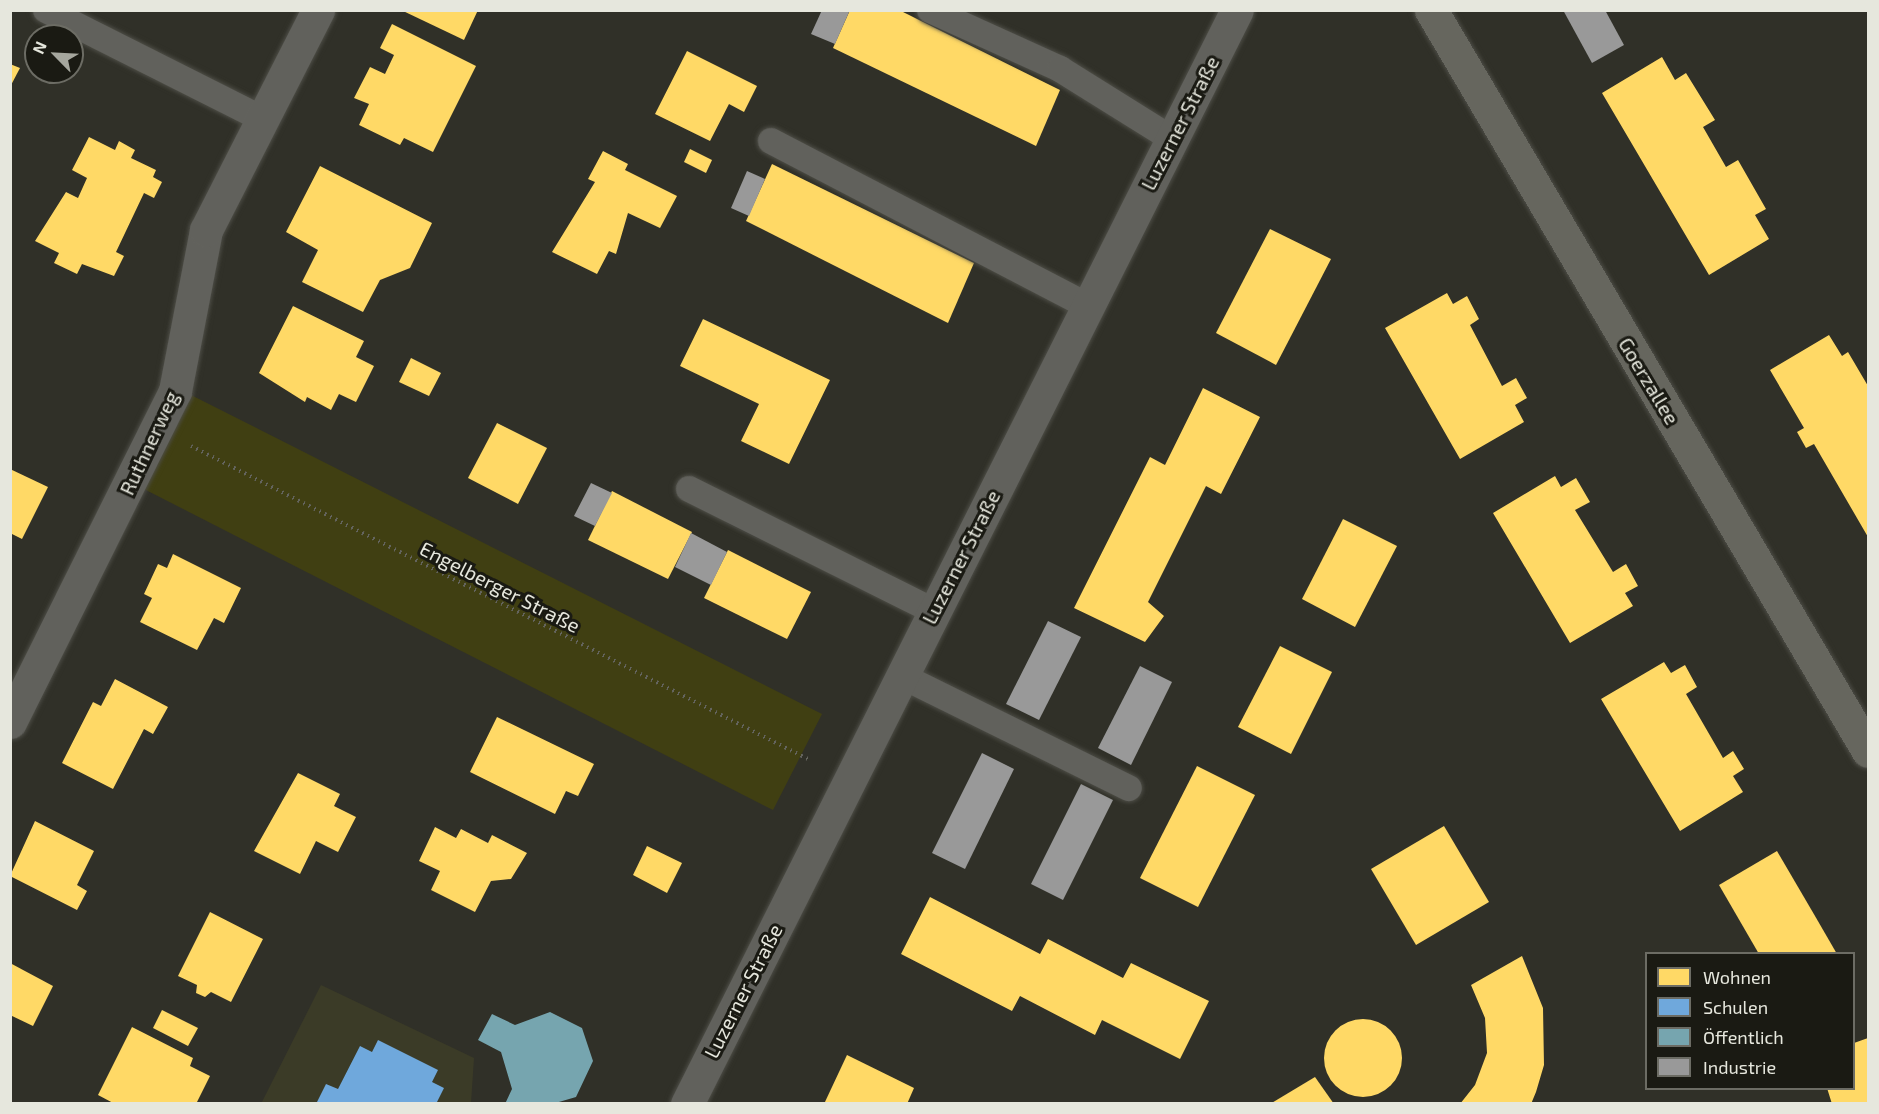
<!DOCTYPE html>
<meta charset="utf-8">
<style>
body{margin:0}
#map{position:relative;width:1879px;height:1114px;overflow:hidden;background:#303028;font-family:"Exo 2",sans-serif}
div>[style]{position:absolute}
.built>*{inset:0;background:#3b3b27}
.green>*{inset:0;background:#403f12}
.homes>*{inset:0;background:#ffd966}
.round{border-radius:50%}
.schools>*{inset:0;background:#6fa8dc}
.public>*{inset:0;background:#76a5af}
.industry>*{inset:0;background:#999}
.path>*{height:4px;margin-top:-2px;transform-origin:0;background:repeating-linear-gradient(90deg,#64645e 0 1.5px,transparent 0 6px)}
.roads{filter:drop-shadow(0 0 2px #4d4d46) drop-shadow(0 0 2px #4d4d46)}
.service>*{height:26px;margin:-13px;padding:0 13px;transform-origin:13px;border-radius:13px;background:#61615c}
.minor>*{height:33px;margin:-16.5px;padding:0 16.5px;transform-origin:16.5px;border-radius:16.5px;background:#61615c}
.secondary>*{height:33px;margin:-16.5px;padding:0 16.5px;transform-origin:16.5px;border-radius:16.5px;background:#66665e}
span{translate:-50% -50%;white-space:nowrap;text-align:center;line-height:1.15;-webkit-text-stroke:6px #1a1a13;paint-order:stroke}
.street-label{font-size:20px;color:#e6e7dd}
.frame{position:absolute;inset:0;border:12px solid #e6e7dd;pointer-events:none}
.legend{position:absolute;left:1645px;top:952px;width:210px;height:138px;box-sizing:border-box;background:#1a1a13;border:2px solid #6c6c64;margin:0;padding:8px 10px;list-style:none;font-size:18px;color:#e6e7dd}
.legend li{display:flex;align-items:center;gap:12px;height:30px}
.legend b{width:30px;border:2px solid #6c6c64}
.north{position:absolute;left:24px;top:24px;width:60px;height:60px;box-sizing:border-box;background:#1a1a13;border:2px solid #6c6c64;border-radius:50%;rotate:294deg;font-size:16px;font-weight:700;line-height:24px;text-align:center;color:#e6e7dd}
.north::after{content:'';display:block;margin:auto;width:21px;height:27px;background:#a6a79e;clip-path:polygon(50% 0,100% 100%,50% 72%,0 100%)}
</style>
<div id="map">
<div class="built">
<i style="clip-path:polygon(321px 985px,474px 1058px,471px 1103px,261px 1104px)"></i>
</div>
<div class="green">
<i style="clip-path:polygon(189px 394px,822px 714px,773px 810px,142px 488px)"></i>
</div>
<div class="homes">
<i style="clip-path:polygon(401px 10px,478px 10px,464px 40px)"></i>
<i style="clip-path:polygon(850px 10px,899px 10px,1060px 90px,1036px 146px,833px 48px)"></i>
<i style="clip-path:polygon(392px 24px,476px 66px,433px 152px,404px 138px,400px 145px,359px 125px,369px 104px,354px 98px,370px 67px,385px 74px,394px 55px,380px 48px)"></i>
<i style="clip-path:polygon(687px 51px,757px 86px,744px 112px,729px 104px,710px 141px,655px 114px)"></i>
<i style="clip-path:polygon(1662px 57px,1675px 80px,1686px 73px,1715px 120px,1703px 127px,1726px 167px,1738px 160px,1766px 209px,1755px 215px,1769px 239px,1709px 275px,1602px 93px)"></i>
<i style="clip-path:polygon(10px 64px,20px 68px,10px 87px)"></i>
<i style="clip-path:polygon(89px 137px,115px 150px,119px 141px,135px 150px,131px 158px,156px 170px,153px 177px,162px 182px,154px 198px,144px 193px,116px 252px,124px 256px,114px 276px,82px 264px,77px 274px,54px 263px,59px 253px,35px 241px,66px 192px,78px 198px,87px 178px,72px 170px)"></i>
<i style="clip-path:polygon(690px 149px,712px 160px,706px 173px,684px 162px)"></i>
<i style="clip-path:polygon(603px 151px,628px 164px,625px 170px,677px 196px,660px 228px,628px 213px,616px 254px,609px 251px,597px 274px,552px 252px,595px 182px,588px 179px)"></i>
<i style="clip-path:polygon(772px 164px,974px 263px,948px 323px,746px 221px)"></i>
<i style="clip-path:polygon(320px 166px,432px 223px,410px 268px,380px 280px,363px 312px,302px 282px,318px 250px,286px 232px)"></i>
<i style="clip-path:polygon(1270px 229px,1331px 259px,1276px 365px,1216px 333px)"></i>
<i style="clip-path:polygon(1447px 293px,1453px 304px,1467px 296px,1479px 319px,1470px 325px,1502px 386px,1516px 378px,1527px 398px,1515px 405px,1524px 422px,1460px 459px,1385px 328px)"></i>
<i style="clip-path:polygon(293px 306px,364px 341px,356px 357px,374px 366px,356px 402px,339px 394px,331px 410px,307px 397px,305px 402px,259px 373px)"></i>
<i style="clip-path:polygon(703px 319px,830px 380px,789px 464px,741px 441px,759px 404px,680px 366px)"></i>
<i style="clip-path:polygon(1829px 335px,1842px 356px,1848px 352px,1868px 386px,1868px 537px,1814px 444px,1806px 448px,1797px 432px,1804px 428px,1770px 370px)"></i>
<i style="clip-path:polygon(411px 358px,441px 373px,429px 396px,399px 382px)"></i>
<i style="clip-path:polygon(1203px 388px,1260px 417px,1221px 494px,1206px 486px,1148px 602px,1164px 616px,1145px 642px,1074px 608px,1150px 457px,1165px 465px)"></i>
<i style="clip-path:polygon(497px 423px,547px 448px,518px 504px,468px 478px)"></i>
<i style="clip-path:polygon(10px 469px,48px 487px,22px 539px,10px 533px)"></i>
<i style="clip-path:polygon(1555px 476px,1561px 487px,1576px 478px,1590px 502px,1575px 510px,1613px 572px,1626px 564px,1638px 586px,1625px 593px,1633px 606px,1570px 643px,1493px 513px)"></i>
<i style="clip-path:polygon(612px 491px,692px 532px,668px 579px,588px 540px)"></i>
<i style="clip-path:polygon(1343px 519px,1397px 546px,1355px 627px,1302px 599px)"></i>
<i style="clip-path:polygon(728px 550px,811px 592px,787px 639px,704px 598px)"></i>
<i style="clip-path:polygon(173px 554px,241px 588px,224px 623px,214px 618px,197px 650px,140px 622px,152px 598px,144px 594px,158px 564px,167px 568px)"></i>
<i style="clip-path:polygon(1280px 646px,1332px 672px,1291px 754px,1238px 727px)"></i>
<i style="clip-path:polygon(1664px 662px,1671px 673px,1685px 665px,1697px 687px,1686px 694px,1723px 758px,1733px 751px,1744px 769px,1733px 776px,1743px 792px,1680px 831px,1601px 699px)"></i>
<i style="clip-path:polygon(115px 679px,168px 707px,153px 734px,144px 729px,113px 789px,62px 763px,93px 702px,101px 706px)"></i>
<i style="clip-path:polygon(497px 717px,594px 764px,578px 796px,566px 791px,555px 814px,470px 772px)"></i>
<i style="clip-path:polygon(1197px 766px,1255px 795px,1198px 907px,1140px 878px)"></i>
<i style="clip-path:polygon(298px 773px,340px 794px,334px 806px,356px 817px,338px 852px,316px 841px,300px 874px,254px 851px)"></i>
<i style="clip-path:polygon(35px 821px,94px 851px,77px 885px,87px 891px,77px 910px,10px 876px)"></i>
<i style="clip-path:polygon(1444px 826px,1489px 902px,1416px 945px,1371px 869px)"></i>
<i style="clip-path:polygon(435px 827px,456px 838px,461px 829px,488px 843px,492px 835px,527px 853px,511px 879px,491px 881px,475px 912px,431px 890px,440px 871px,419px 861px)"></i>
<i style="clip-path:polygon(647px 846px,682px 863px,667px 893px,633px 875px)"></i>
<i style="clip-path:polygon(1777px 851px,1815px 916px,1837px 954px,1759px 954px,1719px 885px)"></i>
<i style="clip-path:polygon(930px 897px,1040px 954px,1048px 939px,1123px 978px,1131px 963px,1209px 1001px,1180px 1059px,1102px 1020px,1095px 1035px,1020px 996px,1012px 1011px,901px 954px)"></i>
<i style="clip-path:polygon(210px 912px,263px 939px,231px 1002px,211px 992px,205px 997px,196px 993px,197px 985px,178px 976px)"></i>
<i style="clip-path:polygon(1522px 956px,1543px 1008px,1544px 1065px,1536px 1092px,1531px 1104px,1460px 1104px,1475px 1085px,1487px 1053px,1485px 1018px,1471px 985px)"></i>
<i style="clip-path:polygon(10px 963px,53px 986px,33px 1026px,10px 1015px)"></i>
<i style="clip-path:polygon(162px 1010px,198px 1028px,188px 1046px,153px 1028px)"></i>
<i class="round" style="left:1324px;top:1019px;width:78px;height:78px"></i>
<i style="clip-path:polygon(132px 1027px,193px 1058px,190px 1066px,210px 1076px,196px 1104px,115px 1104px,98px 1095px)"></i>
<i style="clip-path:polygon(1868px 1038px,1868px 1104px,1832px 1104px,1827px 1088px,1854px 1088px,1854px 1043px)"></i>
<i style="clip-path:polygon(847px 1055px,914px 1088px,907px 1104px,824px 1104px)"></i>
<i style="clip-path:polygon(1315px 1077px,1334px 1104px,1270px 1104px)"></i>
</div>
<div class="schools">
<i style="clip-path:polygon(378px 1040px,438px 1070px,432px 1082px,444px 1088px,436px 1104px,316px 1104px,326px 1084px,338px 1089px,360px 1046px,372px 1052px)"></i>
</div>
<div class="public">
<i style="clip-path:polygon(550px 1012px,582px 1028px,593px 1061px,576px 1097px,552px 1104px,505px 1104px,512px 1089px,501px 1052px,478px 1040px,492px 1014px,515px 1025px)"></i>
</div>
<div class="industry">
<i style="clip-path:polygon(822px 10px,849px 12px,835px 44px,811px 34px)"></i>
<i style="clip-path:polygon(1563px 10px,1605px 10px,1624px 45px,1592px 63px)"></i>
<i style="clip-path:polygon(747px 171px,765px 179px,749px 216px,731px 208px)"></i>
<i style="clip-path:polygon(591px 483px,612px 493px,595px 526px,574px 516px)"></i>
<i style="clip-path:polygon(691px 533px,727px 552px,711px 585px,675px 567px)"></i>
<i style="clip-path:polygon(1048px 621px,1081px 637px,1039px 720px,1006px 704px)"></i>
<i style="clip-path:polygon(1140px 666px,1172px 682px,1131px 765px,1098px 748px)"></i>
<i style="clip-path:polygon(982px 753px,1014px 769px,965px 869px,932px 853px)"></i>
<i style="clip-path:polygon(1081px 784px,1113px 800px,1063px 900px,1031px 884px)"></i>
</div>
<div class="path">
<i style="left:191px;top:446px;width:694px;rotate:26.9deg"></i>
</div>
<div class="roads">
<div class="service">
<i style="left:46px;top:10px;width:243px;rotate:26.7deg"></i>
<i style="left:930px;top:10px;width:143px;rotate:24.4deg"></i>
<i style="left:1060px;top:69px;width:132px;rotate:32deg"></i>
<i style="left:771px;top:141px;width:357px;rotate:27.5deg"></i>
<i style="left:689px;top:489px;width:274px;rotate:26.5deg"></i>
<i style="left:902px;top:676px;width:253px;rotate:26.3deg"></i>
</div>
<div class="minor">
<i style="left:10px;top:722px;width:370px;rotate:-63.5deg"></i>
<i style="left:175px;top:391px;width:164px;rotate:-79.1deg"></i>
<i style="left:206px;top:230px;width:247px;rotate:-63deg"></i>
<i style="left:687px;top:1104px;width:1224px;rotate:-63.31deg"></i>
</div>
<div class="secondary">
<i style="left:1431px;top:10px;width:860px;rotate:59.47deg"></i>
</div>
</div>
<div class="street-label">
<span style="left:1180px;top:123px;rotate:-63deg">Luzerner Straße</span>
<span style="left:1649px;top:381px;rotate:59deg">Goerzallee</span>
<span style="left:149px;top:443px;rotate:-65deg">Ruthnerweg</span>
<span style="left:961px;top:557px;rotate:-63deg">Luzerner Straße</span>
<span style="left:500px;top:587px;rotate:27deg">Engelberger Straße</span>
<span style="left:743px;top:991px;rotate:-63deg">Luzerner Straße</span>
</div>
<div class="frame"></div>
<ul class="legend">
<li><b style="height:16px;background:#ffd966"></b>Wohnen</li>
<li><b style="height:16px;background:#6fa8dc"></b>Schulen</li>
<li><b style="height:16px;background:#76a5af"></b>Öffentlich</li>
<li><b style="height:16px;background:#999"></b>Industrie</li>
</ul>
<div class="north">N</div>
</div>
